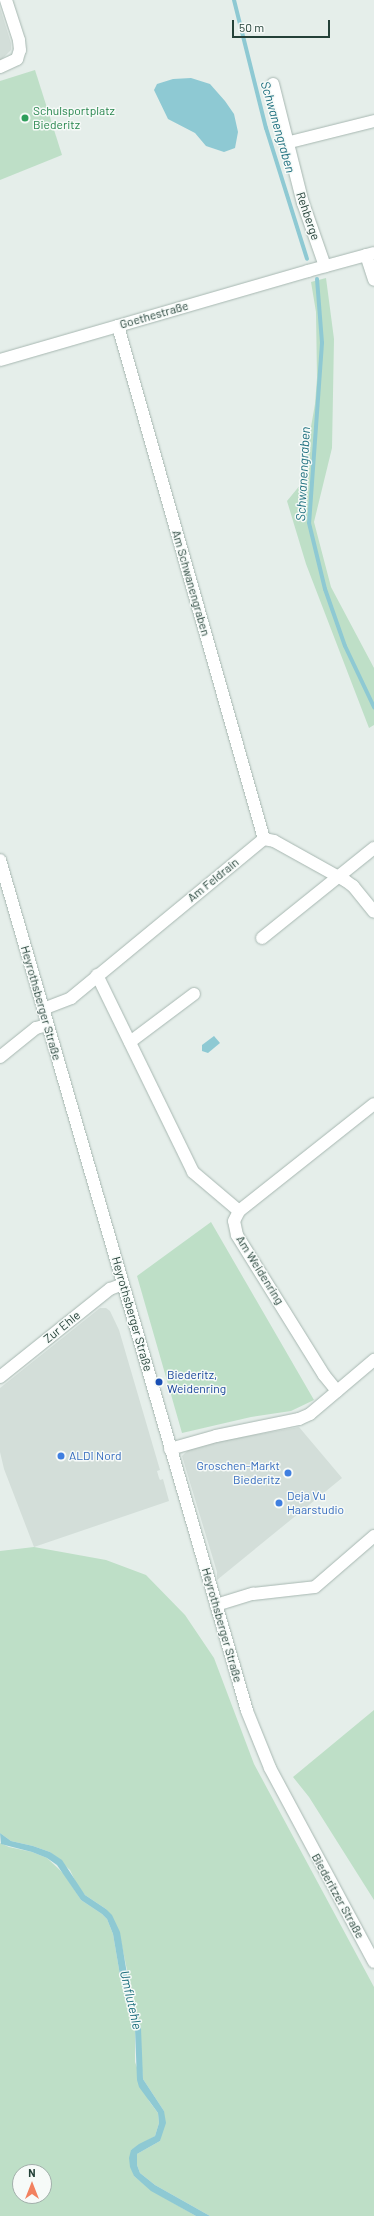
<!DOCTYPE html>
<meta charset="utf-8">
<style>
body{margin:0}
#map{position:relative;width:374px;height:2216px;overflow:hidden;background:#e5eeea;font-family:Barlow,sans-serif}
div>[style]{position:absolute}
.built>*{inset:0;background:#d3ded9}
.green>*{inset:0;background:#bedfc7}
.water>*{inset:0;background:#8ec9d3}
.stream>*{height:4px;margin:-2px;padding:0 2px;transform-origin:2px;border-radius:2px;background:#8ec9d3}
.roads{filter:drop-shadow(0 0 1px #a7b7b1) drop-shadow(0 0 1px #a7b7b1)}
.minor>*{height:12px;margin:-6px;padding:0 6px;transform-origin:6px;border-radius:6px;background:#fff}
.tertiary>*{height:12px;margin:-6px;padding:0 6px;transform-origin:6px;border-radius:6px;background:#fff}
.dots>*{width:11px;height:11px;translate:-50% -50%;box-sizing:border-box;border:2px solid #f6faf8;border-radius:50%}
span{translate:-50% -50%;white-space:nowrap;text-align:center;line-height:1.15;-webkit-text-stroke:3px #f6faf8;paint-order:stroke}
.leisure-label{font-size:12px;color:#27864d}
.left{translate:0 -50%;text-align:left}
.street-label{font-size:12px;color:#244138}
.transit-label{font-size:12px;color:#164399}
.shop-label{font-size:12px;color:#366cbe}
.right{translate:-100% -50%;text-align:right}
.water-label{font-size:13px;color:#1d6f7e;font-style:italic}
.north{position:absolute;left:12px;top:2164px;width:40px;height:40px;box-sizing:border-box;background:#f6faf8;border:1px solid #a2b0ab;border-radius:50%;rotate:0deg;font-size:11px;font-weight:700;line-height:16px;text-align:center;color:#244138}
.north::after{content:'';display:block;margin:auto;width:14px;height:18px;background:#f2815f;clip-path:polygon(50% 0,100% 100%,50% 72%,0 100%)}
.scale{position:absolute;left:232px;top:20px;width:98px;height:18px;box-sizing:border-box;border:2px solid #244138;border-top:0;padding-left:5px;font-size:12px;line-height:14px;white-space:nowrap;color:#244138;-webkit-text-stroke:3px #f6faf8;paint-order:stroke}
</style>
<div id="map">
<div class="built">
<i style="clip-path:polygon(0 8px,11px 43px,11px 50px,0 61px)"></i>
<i style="clip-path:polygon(100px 1308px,106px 1308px,110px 1311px,119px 1330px,160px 1470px,157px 1471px,159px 1478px,160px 1480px,163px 1479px,169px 1501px,34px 1547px,4px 1469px,0 1452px,0 1388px)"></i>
<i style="clip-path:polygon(299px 1427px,342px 1478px,217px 1580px,217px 1572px,182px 1456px,189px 1449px,219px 1441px)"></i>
</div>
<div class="green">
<i style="clip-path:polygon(35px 70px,62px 155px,0 180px,0 81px)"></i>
<i style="clip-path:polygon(326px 278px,334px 339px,332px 448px,314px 522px,331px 587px,374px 668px,374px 725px,369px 728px,306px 564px,287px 501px,301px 484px,315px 404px,317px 378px,316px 312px,311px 282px)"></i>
<i style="clip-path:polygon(211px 1222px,314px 1400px,291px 1411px,251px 1417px,182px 1433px,137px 1276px)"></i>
<i style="clip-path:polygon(34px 1547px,106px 1560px,146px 1575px,185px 1615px,214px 1658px,254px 1764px,374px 1987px,374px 2216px,210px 2216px,155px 2185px,140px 2173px,137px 2165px,137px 2154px,160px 2141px,164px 2111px,143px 2079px,134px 2003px,119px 1932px,106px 1909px,85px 1895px,78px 1887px,70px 1870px,50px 1852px,33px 1846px,11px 1841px,0 1833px,0 1551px)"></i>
<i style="clip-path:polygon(374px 1710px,374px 1900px,309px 1797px,293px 1777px)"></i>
<i style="clip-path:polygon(evenodd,0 1843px,9px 1847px,32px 1852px,47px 1858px,64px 1874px,81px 1900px,102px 1914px,107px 1919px,113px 1934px,121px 1981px,135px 2029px,135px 2062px,149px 2101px,158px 2113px,159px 2123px,155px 2136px,131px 2150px,134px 2176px,151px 2190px,196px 2216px,0 2216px,0 1843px,20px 2172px,44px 2172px,44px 2196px,20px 2196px,20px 2172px)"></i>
</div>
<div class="water">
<i style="clip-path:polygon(191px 78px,210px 84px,225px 101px,234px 114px,238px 132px,235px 148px,224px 152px,206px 146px,195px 133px,168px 119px,154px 90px,157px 84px,173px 79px)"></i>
<i style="clip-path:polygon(214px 1036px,220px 1043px,208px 1053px,202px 1051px,202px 1045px)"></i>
<i style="clip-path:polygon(0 1833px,11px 1841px,33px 1846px,50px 1852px,62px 1860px,85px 1895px,106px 1909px,112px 1915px,120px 1932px,128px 1980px,141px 2028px,143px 2079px,164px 2111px,166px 2123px,160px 2141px,137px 2154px,137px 2165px,140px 2173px,155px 2185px,210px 2216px,196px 2216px,151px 2191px,134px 2176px,130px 2167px,129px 2158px,131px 2150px,139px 2144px,155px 2136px,159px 2123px,158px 2113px,139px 2087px,137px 2080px,135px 2029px,121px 1981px,113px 1934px,107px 1919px,102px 1914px,81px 1900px,57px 1865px,47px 1858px,32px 1852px,1px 1844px)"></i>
</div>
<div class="stream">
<i style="left:234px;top:0;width:132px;rotate:76deg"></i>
<i style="left:266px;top:128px;width:137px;rotate:72.6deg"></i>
<i style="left:317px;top:279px;width:64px;rotate:85.5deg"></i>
<i style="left:322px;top:343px;width:180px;rotate:94.1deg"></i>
<i style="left:309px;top:523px;width:68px;rotate:76.4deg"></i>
<i style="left:325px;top:589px;width:60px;rotate:70.7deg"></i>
<i style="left:345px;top:646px;width:68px;rotate:64.6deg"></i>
</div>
<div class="roads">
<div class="minor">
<i style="left:0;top:67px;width:19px;rotate:-25deg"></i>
<i style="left:17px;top:59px;width:9px;rotate:-72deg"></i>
<i style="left:20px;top:50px;width:10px;rotate:-96deg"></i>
<i style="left:19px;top:40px;width:42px;rotate:-108deg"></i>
<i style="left:273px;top:84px;width:123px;rotate:75.9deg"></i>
<i style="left:303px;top:203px;width:67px;rotate:70.8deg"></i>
<i style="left:286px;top:143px;width:91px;rotate:-14deg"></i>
<i style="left:366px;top:255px;width:26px;rotate:72deg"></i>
<i style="left:118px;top:326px;width:533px;rotate:74.11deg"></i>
<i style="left:0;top:360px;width:321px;rotate:-16.1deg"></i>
<i style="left:308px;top:271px;width:68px;rotate:-15.3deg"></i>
<i style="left:262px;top:938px;width:144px;rotate:-38.8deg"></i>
<i style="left:97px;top:975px;width:219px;rotate:64deg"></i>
<i style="left:193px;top:1172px;width:60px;rotate:40.3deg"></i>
<i style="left:43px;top:1009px;width:30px;rotate:-21deg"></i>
<i style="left:71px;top:998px;width:250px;rotate:-39.5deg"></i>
<i style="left:264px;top:839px;width:10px;rotate:11deg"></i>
<i style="left:274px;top:841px;width:82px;rotate:29.1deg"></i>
<i style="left:346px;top:881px;width:9px;rotate:36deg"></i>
<i style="left:353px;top:886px;width:33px;rotate:51deg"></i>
<i style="left:130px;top:1042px;width:80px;rotate:-36.9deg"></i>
<i style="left:0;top:1057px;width:46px;rotate:-38.9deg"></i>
<i style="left:36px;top:1028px;width:11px;rotate:-15deg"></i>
<i style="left:0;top:1377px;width:141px;rotate:-38.7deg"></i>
<i style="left:110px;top:1289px;width:14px;rotate:-21deg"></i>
<i style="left:337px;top:1391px;width:21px;rotate:-129deg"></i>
<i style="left:324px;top:1375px;width:165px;rotate:-121.9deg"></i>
<i style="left:237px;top:1235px;width:14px;rotate:-102deg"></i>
<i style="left:234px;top:1221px;width:11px;rotate:-63deg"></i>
<i style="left:239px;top:1211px;width:172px;rotate:-38.4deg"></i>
<i style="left:170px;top:1449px;width:48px;rotate:-15.8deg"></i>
<i style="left:216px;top:1436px;width:85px;rotate:-11.6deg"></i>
<i style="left:299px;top:1419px;width:12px;rotate:-24deg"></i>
<i style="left:310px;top:1414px;width:84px;rotate:-40.2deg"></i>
<i style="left:216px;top:1605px;width:39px;rotate:-17deg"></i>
<i style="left:253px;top:1594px;width:62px;rotate:-6.4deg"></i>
<i style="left:315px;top:1587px;width:78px;rotate:-40.8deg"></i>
</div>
<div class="tertiary">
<i style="left:0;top:860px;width:886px;rotate:73.81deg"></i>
<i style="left:247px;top:1711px;width:61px;rotate:68deg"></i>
<i style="left:270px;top:1768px;width:220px;rotate:61.8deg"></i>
</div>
</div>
<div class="dots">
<i style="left:25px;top:118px;background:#2e9e5b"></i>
<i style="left:159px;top:1382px;background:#1a4fb4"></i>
<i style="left:61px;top:1456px;background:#3f7fe0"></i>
<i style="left:288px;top:1473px;background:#3f7fe0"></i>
<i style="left:279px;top:1503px;background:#3f7fe0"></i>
</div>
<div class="leisure-label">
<span class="left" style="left:33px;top:118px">Schulsportplatz<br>Biederitz</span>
</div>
<div class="street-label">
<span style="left:308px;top:216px;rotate:71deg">Rehberge</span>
<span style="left:154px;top:315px;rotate:-16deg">Goethestraße</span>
<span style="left:191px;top:583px;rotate:74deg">Am Schwanengraben</span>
<span style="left:213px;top:880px;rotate:-39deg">Am Feldrain</span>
<span style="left:41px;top:1003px;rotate:74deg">Heyrothsberger Straße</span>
<span style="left:260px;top:1270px;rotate:58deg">Am Weidenring</span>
<span style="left:132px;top:1314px;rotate:74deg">Heyrothsberger Straße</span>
<span style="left:62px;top:1327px;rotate:-39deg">Zur Ehle</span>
<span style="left:222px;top:1625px;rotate:74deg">Heyrothsberger Straße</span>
<span style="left:338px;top:1896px;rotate:61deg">Biederitzer Straße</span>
</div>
<div class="transit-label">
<span class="left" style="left:167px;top:1382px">Biederitz,<br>Weidenring</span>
</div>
<div class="shop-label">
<span class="left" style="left:69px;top:1456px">ALDI Nord</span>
<span class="right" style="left:280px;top:1473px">Groschen-Markt<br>Biederitz</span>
<span class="left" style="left:287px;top:1503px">Deja Vu<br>Haarstudio</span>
</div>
<div class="water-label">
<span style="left:278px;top:127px;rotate:74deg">Schwanengraben</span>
<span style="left:303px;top:474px;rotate:-87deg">Schwanengraben</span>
<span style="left:131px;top:2000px;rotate:77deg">Umflutehle</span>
</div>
<div class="north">N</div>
<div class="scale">50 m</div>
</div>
